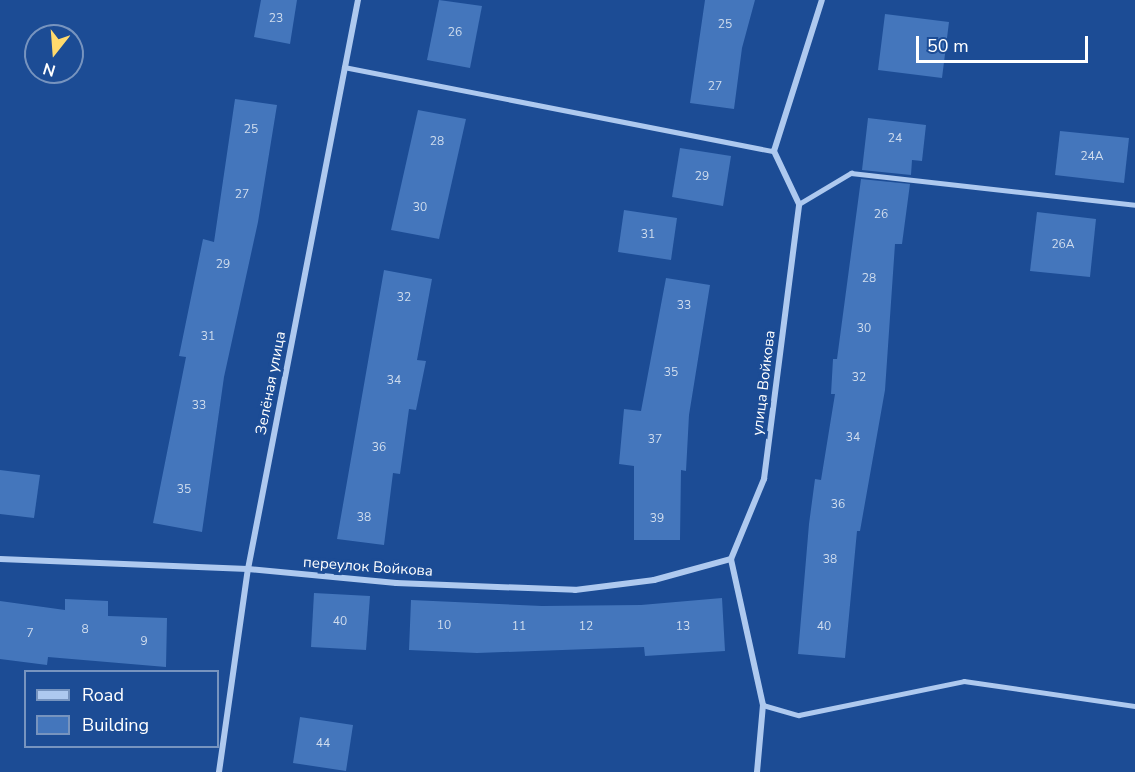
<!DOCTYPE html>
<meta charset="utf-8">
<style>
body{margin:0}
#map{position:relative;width:1135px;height:772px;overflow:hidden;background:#1c4c95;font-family:"Nunito Sans",sans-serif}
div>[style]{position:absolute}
.building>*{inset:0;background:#4476bc}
.lane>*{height:4.5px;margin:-2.25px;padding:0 2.25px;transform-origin:2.25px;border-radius:2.25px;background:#aec9ef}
.street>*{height:6px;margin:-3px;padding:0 3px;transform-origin:3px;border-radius:3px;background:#aec9ef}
span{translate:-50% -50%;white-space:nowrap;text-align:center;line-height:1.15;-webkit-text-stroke:6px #1c4c95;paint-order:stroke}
.number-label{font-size:12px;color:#d0ddee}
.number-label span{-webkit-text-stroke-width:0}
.street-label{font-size:15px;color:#fff}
.legend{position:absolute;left:24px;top:670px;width:195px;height:78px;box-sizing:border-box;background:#1c4c95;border:2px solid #7794bf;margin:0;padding:8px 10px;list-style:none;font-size:18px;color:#fff}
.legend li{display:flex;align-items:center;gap:12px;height:30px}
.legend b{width:30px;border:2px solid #7794bf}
.north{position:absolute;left:24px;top:24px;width:60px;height:60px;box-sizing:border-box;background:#1c4c95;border:2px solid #7794bf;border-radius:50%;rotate:197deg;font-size:16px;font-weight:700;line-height:24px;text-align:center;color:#fff}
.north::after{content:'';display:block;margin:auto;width:21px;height:27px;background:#ffda6d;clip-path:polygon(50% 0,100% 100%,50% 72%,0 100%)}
.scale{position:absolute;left:916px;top:36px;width:172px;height:27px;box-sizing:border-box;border:3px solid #fff;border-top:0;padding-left:8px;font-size:18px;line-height:21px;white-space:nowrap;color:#fff;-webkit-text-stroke:4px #1c4c95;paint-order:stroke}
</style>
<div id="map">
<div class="building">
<i style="clip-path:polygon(261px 0,297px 0,290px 44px,254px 37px)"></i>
<i style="clip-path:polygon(439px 0,482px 6px,470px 68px,427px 60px)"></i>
<i style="clip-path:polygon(705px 0,755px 0,742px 48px,734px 109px,690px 103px)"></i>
<i style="clip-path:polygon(885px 14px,949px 22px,942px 78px,878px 70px)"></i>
<i style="clip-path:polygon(235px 99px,277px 105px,258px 222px,224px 377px,202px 532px,153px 523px,186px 357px,179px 356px,203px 239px,214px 242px)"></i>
<i style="clip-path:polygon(418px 110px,466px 119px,439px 239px,391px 230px)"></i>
<i style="clip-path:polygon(868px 118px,926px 125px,922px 161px,912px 160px,911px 175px,862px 170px)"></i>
<i style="clip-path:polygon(1060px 131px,1129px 138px,1124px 183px,1055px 175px)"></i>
<i style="clip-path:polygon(680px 148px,731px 156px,723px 206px,672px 197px)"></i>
<i style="clip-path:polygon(861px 179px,910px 184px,902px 244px,895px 244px,885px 390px,860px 531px,857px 531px,845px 658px,798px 654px,809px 524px,815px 479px,821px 480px,835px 394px,831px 394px,833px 359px,837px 359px)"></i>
<i style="clip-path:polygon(624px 210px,677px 218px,671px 260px,618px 252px)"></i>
<i style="clip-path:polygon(1037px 212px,1096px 219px,1090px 277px,1030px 271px)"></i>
<i style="clip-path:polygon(384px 270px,432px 279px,417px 360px,426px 361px,416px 410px,409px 409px,400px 474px,393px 473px,384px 545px,337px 539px)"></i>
<i style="clip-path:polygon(666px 278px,710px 285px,689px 415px,686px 471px,681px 470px,680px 540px,634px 540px,634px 466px,619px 464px,624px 409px,641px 411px)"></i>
<i style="clip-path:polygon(0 470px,40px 475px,34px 518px,0 514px)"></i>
<i style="clip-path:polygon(314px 593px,370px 596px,366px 650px,311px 647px)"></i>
<i style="clip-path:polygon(722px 598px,725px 651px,645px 656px,644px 647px,477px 653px,409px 650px,411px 600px,542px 606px,641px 605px)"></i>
<i style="clip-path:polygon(65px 599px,108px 601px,108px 616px,167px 618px,166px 667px,48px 657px,47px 665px,0 659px,0 601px,65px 610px)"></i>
<i style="clip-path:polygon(300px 717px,353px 725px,346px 771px,293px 763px)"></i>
</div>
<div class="lane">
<i style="left:344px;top:67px;width:438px;rotate:11.1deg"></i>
<i style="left:799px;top:204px;width:61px;rotate:-30.8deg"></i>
<i style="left:851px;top:173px;width:286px;rotate:6.4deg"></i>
<i style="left:763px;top:705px;width:37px;rotate:16deg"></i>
<i style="left:799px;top:715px;width:168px;rotate:-11.6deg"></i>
<i style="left:964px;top:681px;width:173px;rotate:8.3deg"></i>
</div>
<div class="street">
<i style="left:0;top:559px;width:248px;rotate:2.3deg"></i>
<i style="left:248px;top:569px;width:149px;rotate:5.4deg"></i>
<i style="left:396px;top:583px;width:179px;rotate:2.2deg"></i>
<i style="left:575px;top:590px;width:80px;rotate:-7.2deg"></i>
<i style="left:654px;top:580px;width:80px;rotate:-15.3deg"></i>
<i style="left:219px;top:772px;width:205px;rotate:-81.9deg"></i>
<i style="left:248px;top:569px;width:580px;rotate:-79.06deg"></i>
<i style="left:757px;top:772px;width:67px;rotate:-84.9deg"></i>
<i style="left:763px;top:705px;width:149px;rotate:-102.4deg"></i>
<i style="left:731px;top:559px;width:87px;rotate:-67.6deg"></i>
<i style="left:764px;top:479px;width:277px;rotate:-82.7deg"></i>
<i style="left:799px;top:204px;width:59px;rotate:-115.3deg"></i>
<i style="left:774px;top:151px;width:158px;rotate:-72.4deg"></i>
</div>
<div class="number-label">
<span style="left:276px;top:19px">23</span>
<span style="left:725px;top:25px">25</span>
<span style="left:455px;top:33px">26</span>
<span style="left:715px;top:87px">27</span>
<span style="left:251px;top:130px">25</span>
<span style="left:895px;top:139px">24</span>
<span style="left:437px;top:142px">28</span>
<span style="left:1092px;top:157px">24А</span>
<span style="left:702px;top:177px">29</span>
<span style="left:242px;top:195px">27</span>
<span style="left:420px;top:208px">30</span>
<span style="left:881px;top:215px">26</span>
<span style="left:648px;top:235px">31</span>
<span style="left:1063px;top:245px">26А</span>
<span style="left:223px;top:265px">29</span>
<span style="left:869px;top:279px">28</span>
<span style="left:404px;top:298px">32</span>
<span style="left:684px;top:306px">33</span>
<span style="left:864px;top:329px">30</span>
<span style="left:208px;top:337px">31</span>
<span style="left:671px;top:373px">35</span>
<span style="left:859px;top:378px">32</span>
<span style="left:394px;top:381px">34</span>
<span style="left:199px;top:406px">33</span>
<span style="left:853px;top:438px">34</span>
<span style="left:655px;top:440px">37</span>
<span style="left:379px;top:448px">36</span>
<span style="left:184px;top:490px">35</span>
<span style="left:838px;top:505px">36</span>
<span style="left:364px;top:518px">38</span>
<span style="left:657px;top:519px">39</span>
<span style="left:830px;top:560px">38</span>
<span style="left:340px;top:622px">40</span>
<span style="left:444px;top:626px">10</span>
<span style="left:519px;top:627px">11</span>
<span style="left:586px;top:627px">12</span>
<span style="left:683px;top:627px">13</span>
<span style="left:824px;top:627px">40</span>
<span style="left:85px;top:630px">8</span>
<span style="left:30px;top:634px">7</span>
<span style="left:144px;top:642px">9</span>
<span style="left:323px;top:744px">44</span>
</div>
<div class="street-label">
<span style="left:271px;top:383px;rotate:-79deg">Зелёная улица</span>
<span style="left:764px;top:383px;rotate:-83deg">улица Войкова</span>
<span style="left:368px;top:567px;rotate:4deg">переулок Войкова</span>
</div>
<ul class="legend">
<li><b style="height:8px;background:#aec9ef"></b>Road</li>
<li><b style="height:16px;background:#4476bc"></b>Building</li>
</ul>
<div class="north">N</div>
<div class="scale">50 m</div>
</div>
